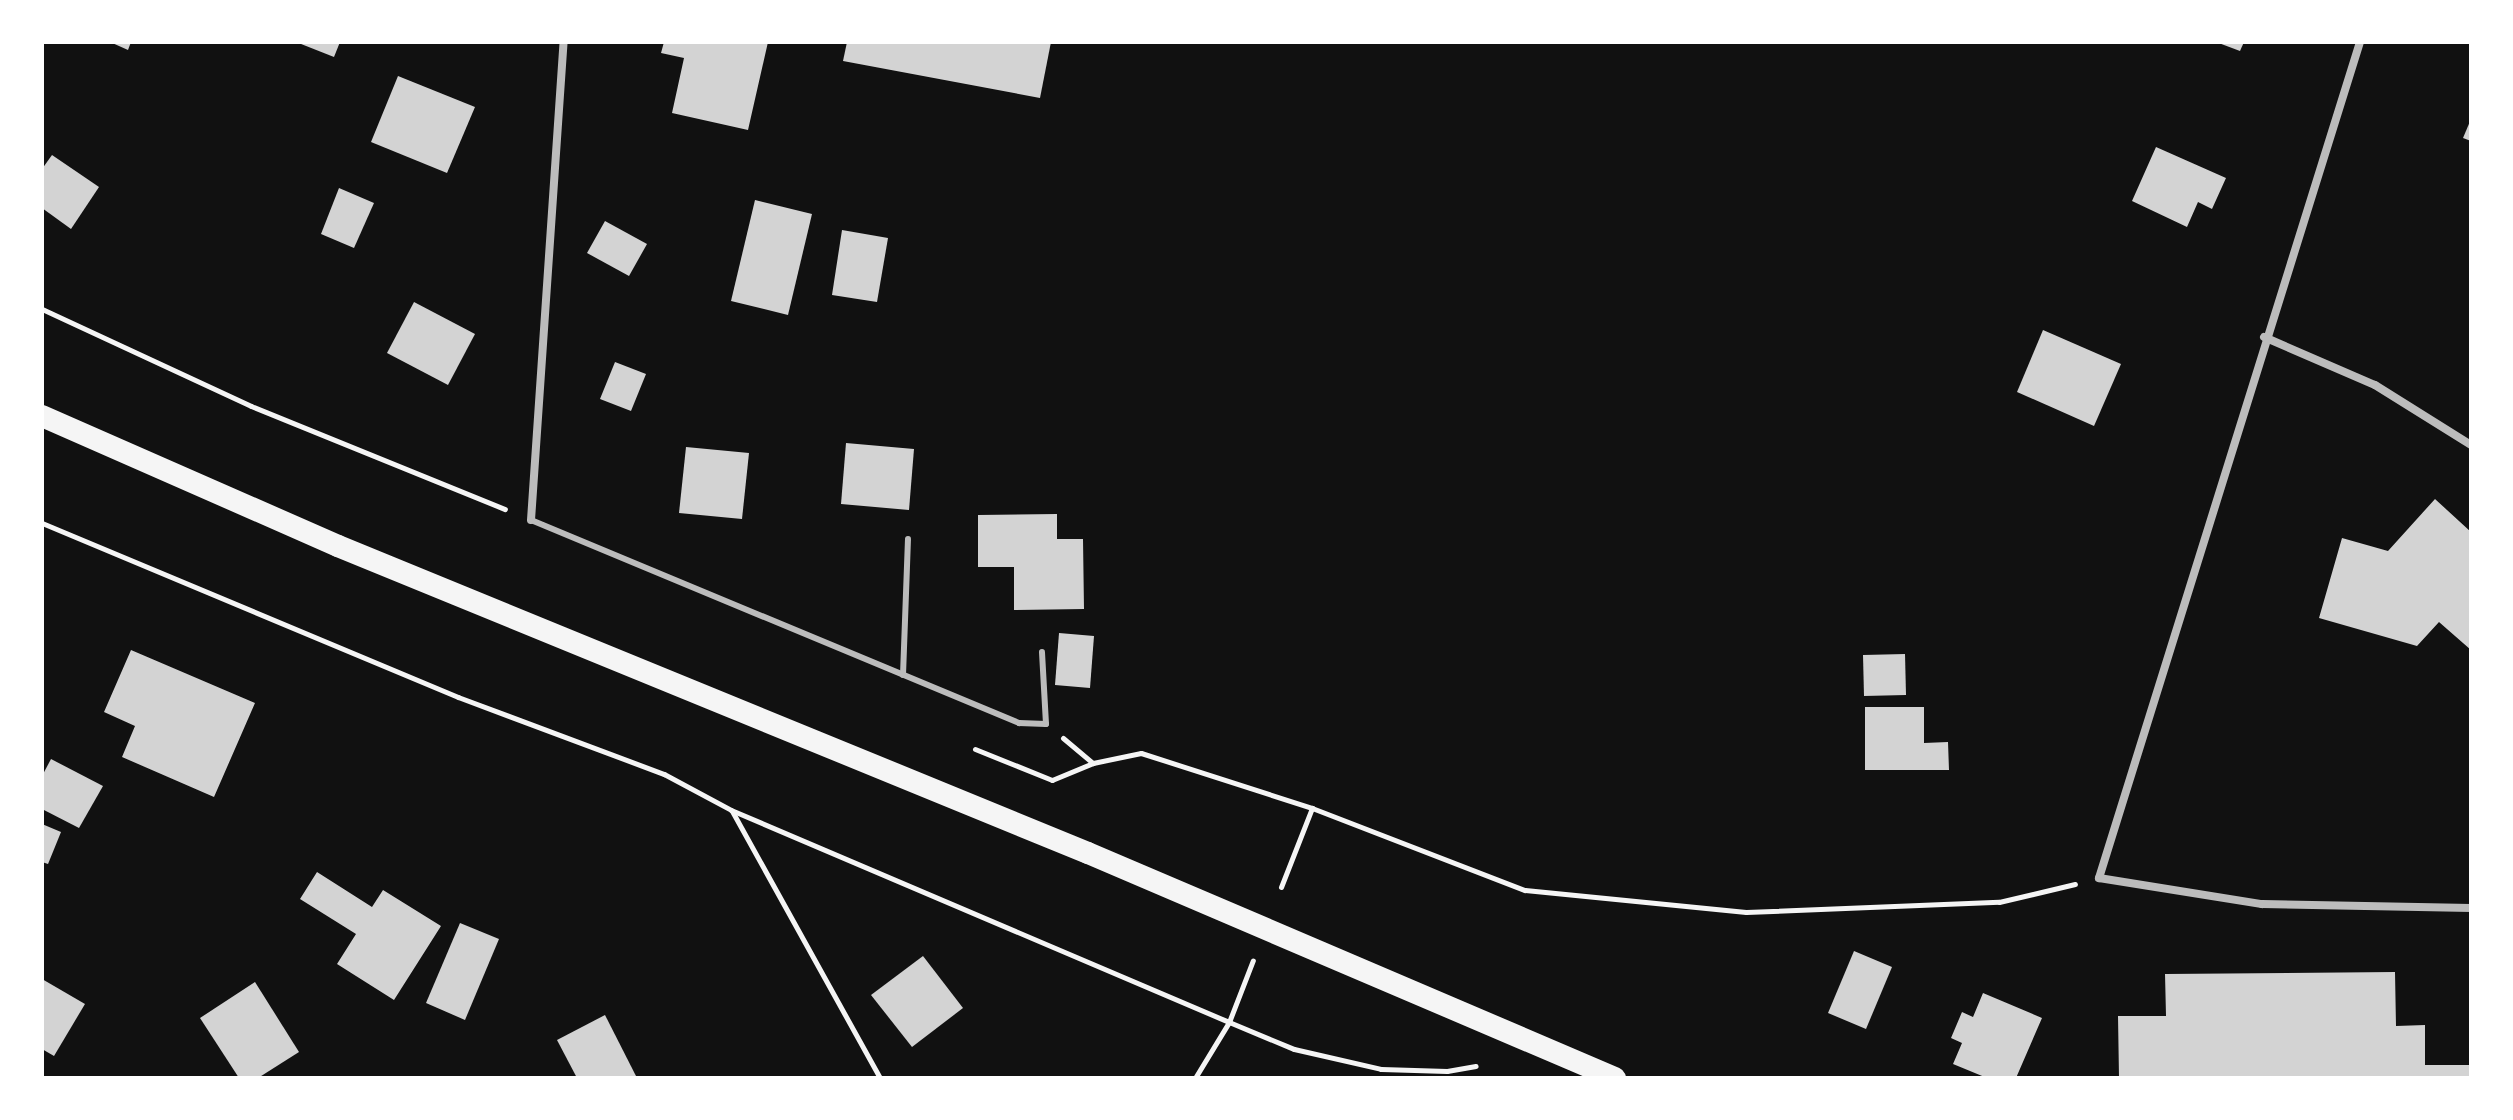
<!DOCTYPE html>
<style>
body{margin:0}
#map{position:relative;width:2513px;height:1120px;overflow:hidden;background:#111;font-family:"Source Serif 4",serif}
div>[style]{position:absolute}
.building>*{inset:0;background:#d3d3d3}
.path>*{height:5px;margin:-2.5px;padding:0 2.5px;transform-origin:2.5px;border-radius:2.5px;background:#f5f5f5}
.service>*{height:6px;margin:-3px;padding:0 3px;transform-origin:3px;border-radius:3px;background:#bcbcbc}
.minor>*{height:8px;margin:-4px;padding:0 4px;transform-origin:4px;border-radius:4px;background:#bcbcbc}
.trunk>*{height:22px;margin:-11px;padding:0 11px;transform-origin:11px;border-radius:11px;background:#f5f5f5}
span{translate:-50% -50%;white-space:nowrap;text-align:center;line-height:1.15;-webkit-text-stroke:6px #fff;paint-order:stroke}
.frame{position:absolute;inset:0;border:44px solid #fff;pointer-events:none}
</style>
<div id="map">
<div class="building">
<i style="clip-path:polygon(110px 42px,131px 42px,128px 50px)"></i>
<i style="clip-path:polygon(296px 42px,340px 42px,334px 57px)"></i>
<i style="clip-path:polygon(664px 42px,768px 42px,748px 130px,672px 113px,684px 58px,661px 53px)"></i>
<i style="clip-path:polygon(847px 42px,1051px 42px,1040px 98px,843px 61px)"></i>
<i style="clip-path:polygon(2216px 42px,2244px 42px,2240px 51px)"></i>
<i style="clip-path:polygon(398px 76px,475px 107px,447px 173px,371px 142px)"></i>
<i style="clip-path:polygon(2471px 119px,2471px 141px,2463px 138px)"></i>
<i style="clip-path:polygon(2156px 147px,2226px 178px,2212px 209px,2198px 202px,2187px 227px,2132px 201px)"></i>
<i style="clip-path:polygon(52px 155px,99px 187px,71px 229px,42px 208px,42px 169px)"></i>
<i style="clip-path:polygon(339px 188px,374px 203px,354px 248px,321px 234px)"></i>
<i style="clip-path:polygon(755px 200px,812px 214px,788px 315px,731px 301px)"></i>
<i style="clip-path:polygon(605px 221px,647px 244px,629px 276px,587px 253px)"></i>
<i style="clip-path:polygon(842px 230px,888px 238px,877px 302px,832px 295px)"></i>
<i style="clip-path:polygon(414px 302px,475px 334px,448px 385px,387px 353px)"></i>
<i style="clip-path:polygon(2043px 330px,2121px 364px,2094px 426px,2017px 392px)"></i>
<i style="clip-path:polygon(615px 362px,646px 374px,631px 411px,600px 399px)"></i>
<i style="clip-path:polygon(846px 443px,914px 449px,909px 510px,841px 504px)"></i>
<i style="clip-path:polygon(686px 447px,749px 453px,742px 519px,679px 513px)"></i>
<i style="clip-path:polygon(2435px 499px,2471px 532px,2471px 650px,2439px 622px,2417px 646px,2319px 618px,2342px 538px,2388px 551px)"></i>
<i style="clip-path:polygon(1057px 514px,1057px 539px,1083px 539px,1084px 609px,1014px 610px,1014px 567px,978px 567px,978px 515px)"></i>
<i style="clip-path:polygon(1059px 633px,1094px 636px,1090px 688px,1055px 685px)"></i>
<i style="clip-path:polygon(131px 650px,255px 703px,214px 797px,122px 757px,135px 726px,104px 712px)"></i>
<i style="clip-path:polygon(1905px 654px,1906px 695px,1864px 696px,1863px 655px)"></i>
<i style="clip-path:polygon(1865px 707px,1924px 707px,1924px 743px,1948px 742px,1949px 770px,1865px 770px)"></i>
<i style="clip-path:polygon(51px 759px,103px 786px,79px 828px,42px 809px,42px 776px)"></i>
<i style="clip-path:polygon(42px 824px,61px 832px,48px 864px,42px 862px)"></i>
<i style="clip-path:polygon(317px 872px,372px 907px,383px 890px,441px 926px,394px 1000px,337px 964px,356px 934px,300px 899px)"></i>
<i style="clip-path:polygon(460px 923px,499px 939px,465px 1020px,426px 1003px)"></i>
<i style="clip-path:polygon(1854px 951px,1892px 967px,1866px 1029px,1828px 1013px)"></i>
<i style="clip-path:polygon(923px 956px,963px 1008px,912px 1047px,871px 995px)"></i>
<i style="clip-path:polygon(2395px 972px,2396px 1026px,2425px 1025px,2425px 1065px,2471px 1065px,2471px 1078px,2119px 1078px,2118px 1016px,2166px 1016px,2165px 974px)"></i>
<i style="clip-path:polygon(42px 979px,85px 1004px,54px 1056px,42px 1049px)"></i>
<i style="clip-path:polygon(255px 982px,299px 1052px,258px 1078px,239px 1078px,200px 1018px)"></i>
<i style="clip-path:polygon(1983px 993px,2042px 1018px,2016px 1078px,1987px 1078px,1953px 1064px,1962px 1043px,1951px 1038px,1962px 1012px,1973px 1017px)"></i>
<i style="clip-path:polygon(605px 1015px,637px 1078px,577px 1078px,557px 1040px)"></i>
</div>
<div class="path">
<i style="left:42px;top:309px;width:230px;rotate:24.9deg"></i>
<i style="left:251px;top:406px;width:274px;rotate:22.1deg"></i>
<i style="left:42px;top:523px;width:451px;rotate:22.7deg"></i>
<i style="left:458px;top:697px;width:220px;rotate:20.5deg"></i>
<i style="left:664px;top:774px;width:76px;rotate:28.2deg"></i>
<i style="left:731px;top:810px;width:541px;rotate:23.06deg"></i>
<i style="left:1229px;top:1022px;width:66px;rotate:-68.8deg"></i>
<i style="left:1063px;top:738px;width:39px;rotate:40deg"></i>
<i style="left:1093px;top:763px;width:49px;rotate:-11.8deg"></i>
<i style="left:1141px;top:753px;width:180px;rotate:17.8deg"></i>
<i style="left:975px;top:749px;width:83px;rotate:21.9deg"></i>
<i style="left:1052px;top:780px;width:44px;rotate:-22.5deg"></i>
<i style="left:732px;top:811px;width:305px;rotate:61deg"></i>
<i style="left:1281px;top:887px;width:85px;rotate:-68.6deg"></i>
<i style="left:1312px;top:808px;width:228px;rotate:21.1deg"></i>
<i style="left:1525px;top:890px;width:222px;rotate:5.7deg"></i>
<i style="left:1746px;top:912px;width:253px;rotate:-2.3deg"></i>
<i style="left:1999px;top:902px;width:78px;rotate:-13.3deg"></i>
<i style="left:1195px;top:1078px;width:66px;rotate:-58.7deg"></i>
<i style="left:1229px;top:1022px;width:70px;rotate:22.6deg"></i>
<i style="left:1294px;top:1049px;width:89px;rotate:12.9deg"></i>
<i style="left:1381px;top:1069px;width:66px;rotate:1.7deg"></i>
<i style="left:1447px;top:1071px;width:29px;rotate:-10deg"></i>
</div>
<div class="service">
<i style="left:531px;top:520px;width:529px;rotate:22.59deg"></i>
<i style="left:1019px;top:723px;width:27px;rotate:2deg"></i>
<i style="left:1046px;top:724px;width:72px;rotate:-93.2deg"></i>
<i style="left:903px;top:675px;width:136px;rotate:-87.9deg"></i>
</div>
<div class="minor">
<i style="left:2360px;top:42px;width:876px;rotate:107.34deg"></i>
<i style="left:2099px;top:878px;width:165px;rotate:9.1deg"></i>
<i style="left:2262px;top:904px;width:209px;rotate:1.1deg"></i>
<i style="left:2264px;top:337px;width:121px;rotate:23.4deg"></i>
<i style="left:2375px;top:385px;width:113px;rotate:32deg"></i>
<i style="left:531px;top:520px;width:479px;rotate:-86.1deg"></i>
</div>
<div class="trunk">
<i style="left:42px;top:416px;width:323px;rotate:23.7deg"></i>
<i style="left:338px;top:546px;width:810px;rotate:22.26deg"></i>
<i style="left:1088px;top:853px;width:573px;rotate:23.12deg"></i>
</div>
<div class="frame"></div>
</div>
